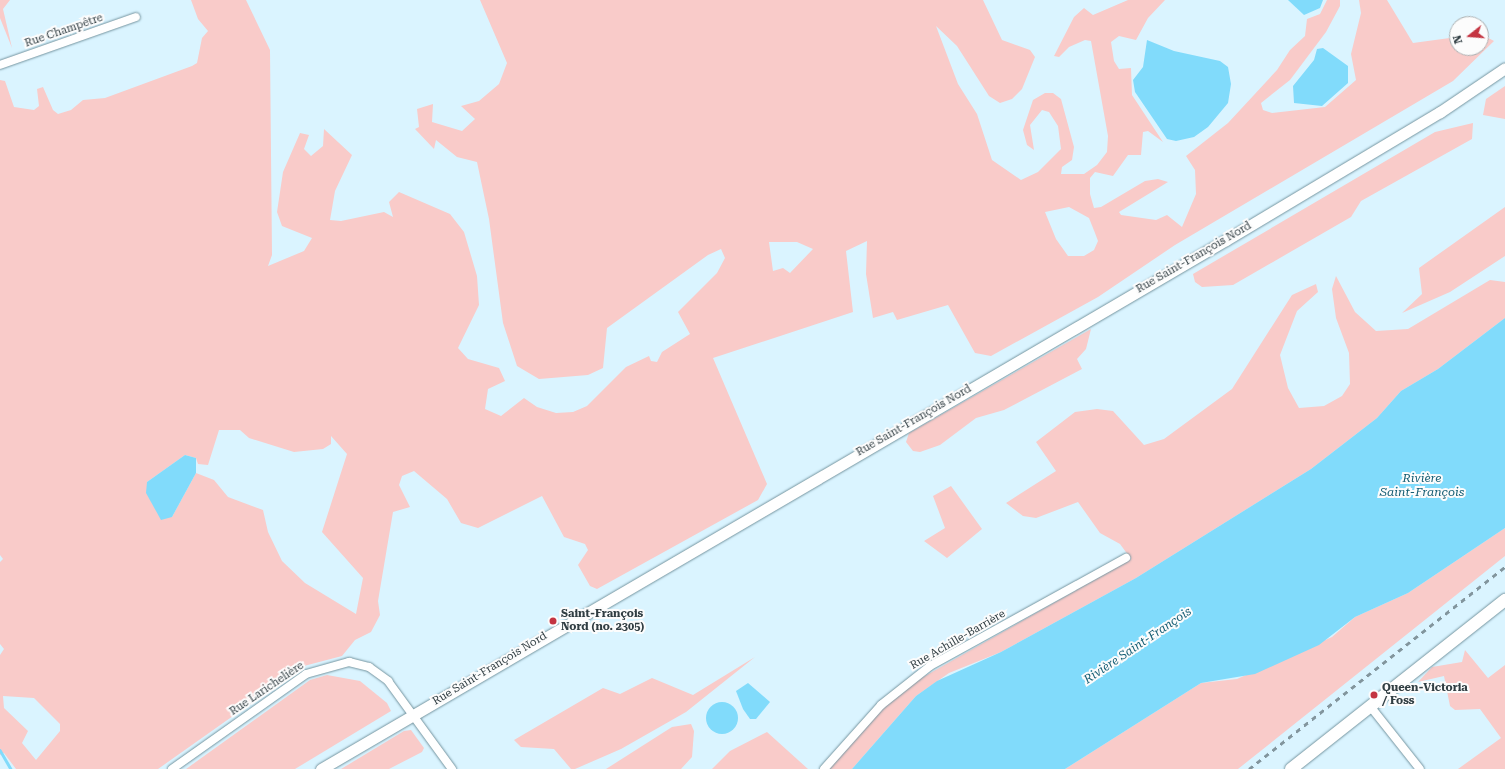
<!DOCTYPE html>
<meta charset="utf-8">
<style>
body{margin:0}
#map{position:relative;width:1505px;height:769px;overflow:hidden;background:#daf4ff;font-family:"Roboto Serif",serif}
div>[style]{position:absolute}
.green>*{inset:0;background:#f9cbc9}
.water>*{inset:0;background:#81dbfb}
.round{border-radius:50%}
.stream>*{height:2.5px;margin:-1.25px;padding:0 1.25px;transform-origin:1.25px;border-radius:1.25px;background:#81dbfb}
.roads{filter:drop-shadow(0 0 1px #7595a0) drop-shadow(0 0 1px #7595a0)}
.street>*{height:8px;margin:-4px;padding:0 4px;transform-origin:4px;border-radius:4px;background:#fff}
.secondary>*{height:11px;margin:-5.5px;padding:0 5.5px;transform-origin:5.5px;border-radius:5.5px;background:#fff}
.primary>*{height:12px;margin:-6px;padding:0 6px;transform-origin:6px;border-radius:6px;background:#fff}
.rail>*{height:2.5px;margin-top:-1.25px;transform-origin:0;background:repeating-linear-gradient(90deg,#82959d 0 5px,transparent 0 10px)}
.dots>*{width:11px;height:11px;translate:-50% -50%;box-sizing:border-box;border:2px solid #fcfcfc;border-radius:50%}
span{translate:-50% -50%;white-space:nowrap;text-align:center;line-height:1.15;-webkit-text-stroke:4px #fcfcfc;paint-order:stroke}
.street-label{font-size:11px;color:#313e43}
.poi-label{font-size:11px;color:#313e43;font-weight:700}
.left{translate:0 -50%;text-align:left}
.water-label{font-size:12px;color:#145d73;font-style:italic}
.north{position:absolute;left:1449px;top:16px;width:40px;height:40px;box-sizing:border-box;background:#fcfcfc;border:1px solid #abb0b2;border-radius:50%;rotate:253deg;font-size:11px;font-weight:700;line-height:16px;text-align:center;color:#313e43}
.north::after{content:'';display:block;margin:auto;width:14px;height:18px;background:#c43441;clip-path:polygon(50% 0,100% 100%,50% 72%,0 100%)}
</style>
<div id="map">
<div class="green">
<i style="clip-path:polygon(0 0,10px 0,3px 9px,12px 48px,0 18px)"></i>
<i style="clip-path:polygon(evenodd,191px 0,246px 0,270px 50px,272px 255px,268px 266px,304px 251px,312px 238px,282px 226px,277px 212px,283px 172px,300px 133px,309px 135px,304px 149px,311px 156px,323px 146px,324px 129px,352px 155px,335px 191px,330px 220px,341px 221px,384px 212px,393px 217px,389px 202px,399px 192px,450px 214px,464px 232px,477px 276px,479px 305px,458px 348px,468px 359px,499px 368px,505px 381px,488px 389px,485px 409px,501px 416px,524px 398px,537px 407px,556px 413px,573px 412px,587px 406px,626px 367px,649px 356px,651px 361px,657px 362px,662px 352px,690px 334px,678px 312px,717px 273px,725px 258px,721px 249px,708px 255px,607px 328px,603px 368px,588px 375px,539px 379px,517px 366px,503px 323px,489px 219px,477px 162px,457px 157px,436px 140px,434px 149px,415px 129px,419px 127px,417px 109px,433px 104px,432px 122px,462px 131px,475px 119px,461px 106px,479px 101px,499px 84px,507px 63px,480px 0,983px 0,1002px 40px,1030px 50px,1035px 57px,1022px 89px,1012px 99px,1000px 103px,989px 96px,957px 46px,936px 26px,958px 84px,977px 114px,992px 160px,1021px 180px,1038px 172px,1061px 149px,1058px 126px,1049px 112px,1042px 110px,1030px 125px,1034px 150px,1027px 145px,1023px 130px,1033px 100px,1045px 93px,1053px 93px,1061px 99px,1074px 147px,1072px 160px,1062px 167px,1061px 174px,1084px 174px,1097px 165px,1107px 152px,1108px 136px,1091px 41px,1085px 40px,1069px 47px,1059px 57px,1054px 56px,1074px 17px,1084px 8px,1093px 15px,1128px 0,1165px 0,1148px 18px,1136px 40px,1119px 36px,1111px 42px,1114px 61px,1119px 69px,1131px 68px,1132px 95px,1163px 142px,1148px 131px,1143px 132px,1141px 155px,1128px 155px,1113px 176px,1095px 172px,1090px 178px,1090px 194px,1094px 208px,1101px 207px,1145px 181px,1158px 179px,1168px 182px,1119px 212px,1121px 215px,1156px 220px,1167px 215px,1182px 227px,1196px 194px,1195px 170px,1186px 156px,1228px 123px,1277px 70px,1290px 50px,1305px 36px,1307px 19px,1320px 14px,1327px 0,1340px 0,1340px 6px,1326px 32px,1290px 80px,1261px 103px,1263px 110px,1272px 113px,1325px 107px,1356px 80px,1351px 54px,1361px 13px,1359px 0,1387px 0,1413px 43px,1457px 37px,1457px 48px,1481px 48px,1481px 34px,1494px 41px,1453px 81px,1175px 245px,1098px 297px,991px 356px,975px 353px,948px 305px,897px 320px,893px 312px,873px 318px,866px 274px,867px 241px,846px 251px,853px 312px,713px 358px,767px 484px,758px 500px,597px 589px,590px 586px,578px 565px,588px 550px,585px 544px,564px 537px,542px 496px,478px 528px,461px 523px,447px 499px,414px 471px,402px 476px,399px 485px,410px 507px,393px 512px,378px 601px,380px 615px,371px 632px,355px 640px,342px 656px,304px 666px,158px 769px,16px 769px,4px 753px,0 755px,0 655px,4px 649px,0 644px,0 562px,3px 559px,0 555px,0 80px,5px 81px,14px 107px,34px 110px,39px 106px,37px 89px,43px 87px,53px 110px,58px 114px,71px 110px,83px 100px,105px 98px,192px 66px,197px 63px,202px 38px,208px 31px,198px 19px,191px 0,1069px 207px,1089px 218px,1095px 233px,1098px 241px,1094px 250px,1084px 256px,1068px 256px,1056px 239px,1045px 212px,1069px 207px,191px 0,769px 242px,797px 242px,813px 249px,790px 273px,783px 268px,773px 271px,769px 242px,191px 0,219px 430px,240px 430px,249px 438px,294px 452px,323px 449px,331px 444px,331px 436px,347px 454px,322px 532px,363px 578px,356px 614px,305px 583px,282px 561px,268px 532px,263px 510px,228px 497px,214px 480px,196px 473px,172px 517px,147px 482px,185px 455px,196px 458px,198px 464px,208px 465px,219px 430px,191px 0,3px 696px,34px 698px,60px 724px,60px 731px,36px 760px,22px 743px,28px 731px,4px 708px,3px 696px)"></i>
<i style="clip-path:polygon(1505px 86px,1505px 119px,1483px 115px,1486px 99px)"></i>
<i style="clip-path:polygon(1473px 123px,1472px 139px,1361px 201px,1351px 217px,1233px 285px,1202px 287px,1195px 282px,1193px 274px,1435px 132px)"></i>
<i style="clip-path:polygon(1505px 207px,1505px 256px,1450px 292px,1402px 313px,1422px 294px,1419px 268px)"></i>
<i style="clip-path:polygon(1336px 276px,1355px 312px,1376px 331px,1408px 329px,1490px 280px,1505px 282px,1505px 318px,1438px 369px,1401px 391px,1377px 418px,1311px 469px,1136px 578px,1001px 652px,949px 673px,916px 696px,852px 769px,828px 769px,879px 711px,918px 680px,1131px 559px,1120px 544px,1100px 533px,1078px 502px,1036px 518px,1023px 516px,1006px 503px,1056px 471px,1036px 442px,1075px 412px,1097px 409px,1113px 411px,1144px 445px,1164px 439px,1232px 389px,1292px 295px,1316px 284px,1318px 292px,1297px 311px,1280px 355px,1288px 388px,1299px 408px,1324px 406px,1342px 396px,1350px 384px,1349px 353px,1336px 318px,1332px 289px)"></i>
<i style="clip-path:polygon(1091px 329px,1086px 349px,1077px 359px,1082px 369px,1004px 410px,976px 418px,940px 445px,920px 452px,913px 451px,906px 442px,909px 433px)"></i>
<i style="clip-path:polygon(951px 486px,982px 529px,947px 558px,924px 541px,945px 528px,933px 496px)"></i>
<i style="clip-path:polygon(1505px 528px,1505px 556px,1238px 769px,1065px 769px,1201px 683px,1237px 679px,1332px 637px,1355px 617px,1408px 593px)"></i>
<i style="clip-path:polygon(1465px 650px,1488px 678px,1505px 665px,1505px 769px,1458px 769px,1501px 738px,1480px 709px,1455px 710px,1450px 706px,1444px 676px,1418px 682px,1432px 667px,1462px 662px)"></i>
<i style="clip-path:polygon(755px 657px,686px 712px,621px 749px,575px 769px,571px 769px,554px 749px,521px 747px,514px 740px,603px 688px,620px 694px,652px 678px,693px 695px)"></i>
<i style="clip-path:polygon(327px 675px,360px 681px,387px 703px,391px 711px,295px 769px,186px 769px,310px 680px)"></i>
<i style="clip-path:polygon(691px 724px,694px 731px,692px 757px,681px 769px,606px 769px,672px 727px)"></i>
<i style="clip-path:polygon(411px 730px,424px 748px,422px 752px,389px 769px,341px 769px,404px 731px)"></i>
<i style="clip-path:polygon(767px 732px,808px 769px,712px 769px,730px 751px)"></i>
</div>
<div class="water">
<i style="clip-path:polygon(1288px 0,1323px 0,1320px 8px,1304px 15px)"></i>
<i style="clip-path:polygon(1147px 40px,1174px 51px,1220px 61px,1228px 67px,1231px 84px,1228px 103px,1208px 127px,1194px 137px,1176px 141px,1167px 139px,1135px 92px,1133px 80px,1143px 67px)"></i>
<i style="clip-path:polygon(1323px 48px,1348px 66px,1348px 83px,1322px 106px,1294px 103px,1293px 86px,1314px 60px,1317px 49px)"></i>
<i style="clip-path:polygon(1505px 318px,1505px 528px,1408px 593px,1355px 617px,1319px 645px,1255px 674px,1201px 683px,1065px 769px,852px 769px,916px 696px,937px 681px,1001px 652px,1136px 578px,1311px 469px,1377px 418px,1401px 391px,1438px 369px)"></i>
<i style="clip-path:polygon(185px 455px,196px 458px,196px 473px,172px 517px,161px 520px,146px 493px,147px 482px)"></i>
<i style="clip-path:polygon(748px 683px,770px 702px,756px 719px,750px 719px,743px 709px,736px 691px)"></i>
<i class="round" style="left:706px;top:702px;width:32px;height:32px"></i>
</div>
<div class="stream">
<i style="left:0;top:750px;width:22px;rotate:60deg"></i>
</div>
<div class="roads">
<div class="street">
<i style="left:0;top:65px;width:144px;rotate:-19.4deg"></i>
<i style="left:1370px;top:706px;width:80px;rotate:51.6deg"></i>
<i style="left:172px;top:769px;width:164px;rotate:-35.3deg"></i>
<i style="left:306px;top:674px;width:45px;rotate:-15.6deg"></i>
<i style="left:349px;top:662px;width:21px;rotate:14deg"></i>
<i style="left:369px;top:667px;width:24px;rotate:36deg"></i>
<i style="left:388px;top:681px;width:109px;rotate:54deg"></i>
<i style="left:824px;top:769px;width:86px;rotate:-48.3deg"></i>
<i style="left:881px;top:705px;width:63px;rotate:-38.5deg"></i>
<i style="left:930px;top:666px;width:224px;rotate:-28.9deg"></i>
</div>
<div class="secondary">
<i style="left:321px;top:769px;width:1048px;rotate:-30.31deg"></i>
<i style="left:1226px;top:240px;width:249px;rotate:-30.9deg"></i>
<i style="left:1440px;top:112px;width:78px;rotate:-34.1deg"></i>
</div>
<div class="primary">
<i style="left:1291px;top:769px;width:273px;rotate:-38.3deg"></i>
</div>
</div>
<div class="rail">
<i style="left:1249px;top:769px;width:326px;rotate:-38.3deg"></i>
</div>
<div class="dots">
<i style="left:553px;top:621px;background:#c43441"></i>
<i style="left:1374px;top:695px;background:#c43441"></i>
</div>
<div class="street-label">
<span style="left:64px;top:31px;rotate:-19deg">Rue Champêtre</span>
<span style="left:1194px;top:258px;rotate:-30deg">Rue Saint-François Nord</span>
<span style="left:914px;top:421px;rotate:-30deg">Rue Saint-François Nord</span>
<span style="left:958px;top:640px;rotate:-30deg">Rue Achille-Barrière</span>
<span style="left:490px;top:669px;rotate:-31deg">Rue Saint-François Nord</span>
<span style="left:267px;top:689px;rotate:-34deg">Rue Larichelière</span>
</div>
<div class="poi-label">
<span class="left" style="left:561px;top:621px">Saint-François<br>Nord (no. 2305)</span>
<span class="left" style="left:1382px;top:695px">Queen-Victoria<br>/ Foss</span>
</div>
<div class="water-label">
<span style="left:1422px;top:486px">Rivière<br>Saint-François</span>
<span style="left:1138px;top:646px;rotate:-34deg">Rivière Saint-François</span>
</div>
<div class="north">N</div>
</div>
